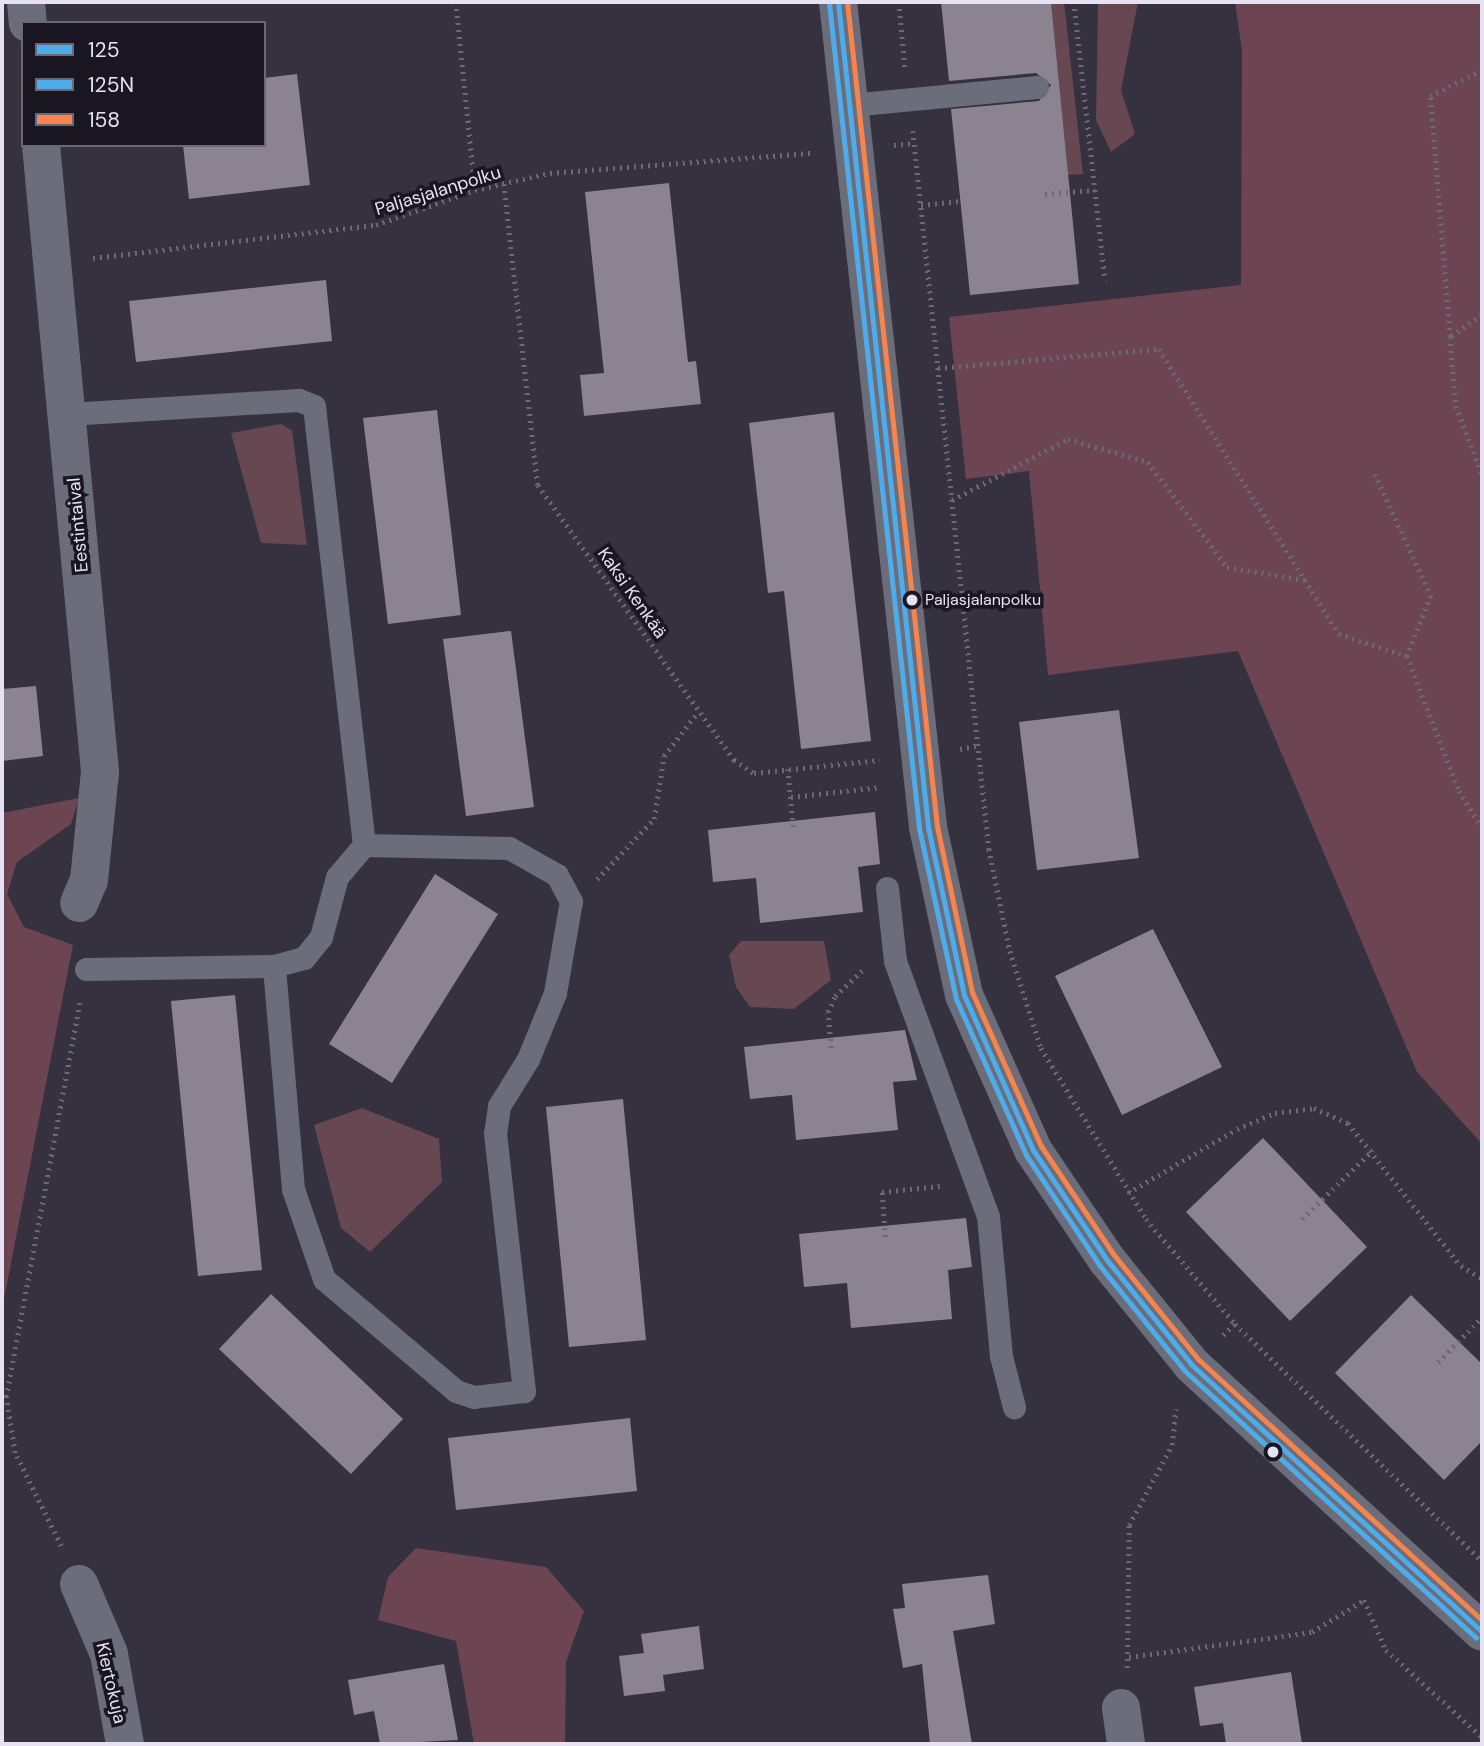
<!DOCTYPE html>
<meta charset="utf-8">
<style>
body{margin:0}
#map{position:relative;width:1484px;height:1746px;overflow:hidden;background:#35313f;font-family:"DM Sans",sans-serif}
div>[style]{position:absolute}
.green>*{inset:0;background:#674751}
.forest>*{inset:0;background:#6d4552}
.building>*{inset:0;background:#8c8390}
.path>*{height:4.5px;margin-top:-2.25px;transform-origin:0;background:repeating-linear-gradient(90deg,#6a6975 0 2px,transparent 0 7px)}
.service>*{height:23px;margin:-11.5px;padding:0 11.5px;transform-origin:11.5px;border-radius:11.5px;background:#6b6d7b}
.minor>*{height:38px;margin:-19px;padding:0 19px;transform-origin:19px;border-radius:19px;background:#6b6d7b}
.tertiary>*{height:38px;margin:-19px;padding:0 19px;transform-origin:19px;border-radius:19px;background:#6b6d7b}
.bus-1>*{height:5px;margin:-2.5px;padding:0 2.5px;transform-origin:2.5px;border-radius:2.5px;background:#4dace9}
.bus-2>*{height:5px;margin:-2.5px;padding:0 2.5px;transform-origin:2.5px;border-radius:2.5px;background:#4dace9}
.bus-3>*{height:5px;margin:-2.5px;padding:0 2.5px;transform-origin:2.5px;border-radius:2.5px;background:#f8844c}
.dots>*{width:19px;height:19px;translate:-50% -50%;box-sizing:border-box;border:4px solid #191622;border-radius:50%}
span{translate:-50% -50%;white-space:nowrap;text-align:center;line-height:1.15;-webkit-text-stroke:7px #191622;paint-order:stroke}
.bus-label{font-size:16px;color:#e7e2f3}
.left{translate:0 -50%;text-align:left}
.street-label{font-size:18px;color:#e7e2f3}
.frame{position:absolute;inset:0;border:4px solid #e7e2f3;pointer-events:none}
.legend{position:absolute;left:21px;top:21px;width:245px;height:126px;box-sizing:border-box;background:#191622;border:2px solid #6b6876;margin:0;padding:9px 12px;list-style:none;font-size:21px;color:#e7e2f3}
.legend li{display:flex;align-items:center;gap:14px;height:35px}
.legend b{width:35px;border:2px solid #6b6876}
</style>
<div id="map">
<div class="green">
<i style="clip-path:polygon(1051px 2px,1064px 2px,1083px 174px,1068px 175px)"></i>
<i style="clip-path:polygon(1098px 2px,1138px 2px,1121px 90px,1135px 134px,1111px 152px,1096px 120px)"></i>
<i style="clip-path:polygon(281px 424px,292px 430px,307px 545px,261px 543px,231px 433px)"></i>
<i style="clip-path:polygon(741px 941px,824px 941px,831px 980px,794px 1009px,750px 1007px,736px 987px,729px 955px)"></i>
<i style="clip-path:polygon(362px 1108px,439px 1139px,442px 1182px,370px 1252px,341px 1228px,314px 1125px)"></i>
</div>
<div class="forest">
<i style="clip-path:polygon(1235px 2px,1482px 2px,1482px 1144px,1417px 1072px,1238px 651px,1048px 675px,1029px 471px,966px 479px,949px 317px,1241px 285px,1242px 51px)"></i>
<i style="clip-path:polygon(79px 798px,71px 824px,17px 862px,7px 894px,24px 927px,73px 945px,2px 1309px,2px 813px)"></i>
<i style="clip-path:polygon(416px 1548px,546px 1567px,584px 1611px,566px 1662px,565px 1744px,474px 1744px,456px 1641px,378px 1620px,388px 1577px)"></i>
</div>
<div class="building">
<i style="clip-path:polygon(941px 2px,1051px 2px,1079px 284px,970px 295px,951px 109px,1039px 101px,1051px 85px,1036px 73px,949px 81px)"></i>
<i style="clip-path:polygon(297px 74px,310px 185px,189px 199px,183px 145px,264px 145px,264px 78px)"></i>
<i style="clip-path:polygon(669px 183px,688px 362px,696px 361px,701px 404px,584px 416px,580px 375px,604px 373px,585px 192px)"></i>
<i style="clip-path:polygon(326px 280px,332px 341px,136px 362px,129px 301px)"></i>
<i style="clip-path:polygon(437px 410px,461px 615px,388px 624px,363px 418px)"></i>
<i style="clip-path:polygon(834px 412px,871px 741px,801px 749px,784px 591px,768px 593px,749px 423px)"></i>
<i style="clip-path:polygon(511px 631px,534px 807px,466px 816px,443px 639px)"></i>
<i style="clip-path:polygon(36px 686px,43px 756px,2px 761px,2px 689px)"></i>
<i style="clip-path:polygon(1119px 710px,1139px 858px,1037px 870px,1019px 722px)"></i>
<i style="clip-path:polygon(875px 812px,880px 864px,858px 867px,863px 912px,760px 923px,756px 878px,713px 882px,708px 830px)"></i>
<i style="clip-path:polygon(435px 874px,498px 914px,392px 1083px,329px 1044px)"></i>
<i style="clip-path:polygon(1153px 929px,1222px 1067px,1122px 1115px,1055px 976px)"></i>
<i style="clip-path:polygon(235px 995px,262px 1270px,198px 1276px,171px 1001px)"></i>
<i style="clip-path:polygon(905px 1030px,917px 1080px,893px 1082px,898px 1130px,796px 1140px,792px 1095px,750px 1099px,744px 1047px)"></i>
<i style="clip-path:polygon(623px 1099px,646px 1340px,569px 1347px,546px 1107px)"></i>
<i style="clip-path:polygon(1263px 1138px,1367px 1247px,1290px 1321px,1186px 1212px)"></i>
<i style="clip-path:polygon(966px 1218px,972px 1267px,948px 1270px,952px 1319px,851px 1328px,847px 1283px,804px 1287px,799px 1234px)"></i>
<i style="clip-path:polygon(271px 1294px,403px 1419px,351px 1474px,219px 1349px)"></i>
<i style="clip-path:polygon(1411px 1295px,1482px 1364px,1482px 1441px,1444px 1480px,1335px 1373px)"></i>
<i style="clip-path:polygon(630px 1418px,637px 1491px,456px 1510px,448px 1438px)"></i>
<i style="clip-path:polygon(988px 1575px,995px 1624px,953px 1631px,972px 1744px,930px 1744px,922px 1664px,903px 1668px,893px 1609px,905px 1608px,902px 1584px)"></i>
<i style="clip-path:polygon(699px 1626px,704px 1669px,663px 1675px,665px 1691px,624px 1696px,619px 1656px,644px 1653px,641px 1634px)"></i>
<i style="clip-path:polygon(444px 1664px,458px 1740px,380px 1744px,374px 1711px,354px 1715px,348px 1680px)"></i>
<i style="clip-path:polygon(1291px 1672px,1302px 1744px,1226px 1744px,1223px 1723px,1200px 1726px,1194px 1687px)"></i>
</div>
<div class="path">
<i style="left:456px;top:2px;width:189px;rotate:84.2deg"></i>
<i style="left:899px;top:2px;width:65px;rotate:84.7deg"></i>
<i style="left:1074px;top:2px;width:280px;rotate:83.6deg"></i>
<i style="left:913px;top:131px;width:722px;rotate:83.96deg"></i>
<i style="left:989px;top:849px;width:104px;rotate:78.4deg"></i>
<i style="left:1010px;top:951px;width:102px;rotate:72.3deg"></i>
<i style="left:1041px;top:1048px;width:201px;rotate:58.4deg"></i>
<i style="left:1146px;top:1219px;width:138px;rotate:49.7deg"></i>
<i style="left:1235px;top:1324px;width:342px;rotate:43.8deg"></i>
<i style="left:894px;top:145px;width:20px;rotate:-6deg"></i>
<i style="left:504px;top:184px;width:303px;rotate:83.6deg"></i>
<i style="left:538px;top:485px;width:338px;rotate:54.5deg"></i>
<i style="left:734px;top:760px;width:24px;rotate:33deg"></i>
<i style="left:754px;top:773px;width:126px;rotate:-5.9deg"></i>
<i style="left:1045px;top:194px;width:50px;rotate:-4.6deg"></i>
<i style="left:921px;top:205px;width:39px;rotate:-6deg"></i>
<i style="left:93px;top:258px;width:285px;rotate:-6.7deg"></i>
<i style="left:376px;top:225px;width:105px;rotate:-19.5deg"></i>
<i style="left:475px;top:190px;width:77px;rotate:-12.8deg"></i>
<i style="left:550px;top:173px;width:263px;rotate:-4.4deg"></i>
<i style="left:1482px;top:315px;width:39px;rotate:145deg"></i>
<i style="left:1450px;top:337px;width:69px;rotate:85deg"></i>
<i style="left:1456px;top:406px;width:73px;rotate:69.1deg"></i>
<i style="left:1450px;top:337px;width:242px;rotate:-94.7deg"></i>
<i style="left:1430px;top:96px;width:58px;rotate:-26.6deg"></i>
<i style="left:938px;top:368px;width:222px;rotate:-4.9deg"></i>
<i style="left:1159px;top:349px;width:337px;rotate:57.7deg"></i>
<i style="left:1339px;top:634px;width:71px;rotate:17.9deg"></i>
<i style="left:1375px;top:474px;width:134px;rotate:65.3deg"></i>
<i style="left:1431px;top:596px;width:65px;rotate:111.8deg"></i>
<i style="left:1407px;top:656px;width:145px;rotate:68.9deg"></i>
<i style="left:1459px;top:791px;width:43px;rotate:57.4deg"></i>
<i style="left:952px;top:500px;width:131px;rotate:-27.7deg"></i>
<i style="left:1068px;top:439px;width:83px;rotate:16deg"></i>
<i style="left:1148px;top:462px;width:131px;rotate:53deg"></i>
<i style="left:1227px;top:567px;width:79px;rotate:9.5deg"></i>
<i style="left:960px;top:749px;width:19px;rotate:-12deg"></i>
<i style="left:788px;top:769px;width:62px;rotate:84.5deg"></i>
<i style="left:791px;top:797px;width:90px;rotate:-6.4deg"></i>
<i style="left:597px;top:879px;width:83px;rotate:-46.5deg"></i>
<i style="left:654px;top:819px;width:64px;rotate:-81deg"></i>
<i style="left:664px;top:756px;width:56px;rotate:-52.3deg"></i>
<i style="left:831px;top:1048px;width:36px;rotate:-95deg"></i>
<i style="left:828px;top:1012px;width:17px;rotate:-66deg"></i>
<i style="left:835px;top:996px;width:37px;rotate:-43deg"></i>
<i style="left:1128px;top:1193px;width:126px;rotate:-30.4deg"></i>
<i style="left:1237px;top:1129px;width:41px;rotate:-22.8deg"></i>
<i style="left:1275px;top:1113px;width:39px;rotate:-7deg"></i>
<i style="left:1314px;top:1108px;width:37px;rotate:24deg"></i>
<i style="left:1348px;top:1123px;width:182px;rotate:51.7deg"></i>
<i style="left:1461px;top:1266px;width:24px;rotate:30deg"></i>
<i style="left:1302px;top:1219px;width:99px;rotate:-44.2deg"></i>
<i style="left:885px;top:1237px;width:45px;rotate:-93.8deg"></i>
<i style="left:882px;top:1192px;width:58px;rotate:-5.9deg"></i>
<i style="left:1223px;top:1335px;width:16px;rotate:-43deg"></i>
<i style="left:1438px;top:1362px;width:63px;rotate:-45.6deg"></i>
<i style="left:61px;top:1546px;width:104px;rotate:-116.3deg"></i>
<i style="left:15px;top:1453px;width:57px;rotate:-99.1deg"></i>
<i style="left:6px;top:1397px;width:401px;rotate:-79.4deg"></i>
<i style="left:1129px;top:1657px;width:185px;rotate:-7.8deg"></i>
<i style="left:1312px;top:1632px;width:61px;rotate:-31.6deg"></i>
<i style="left:1364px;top:1600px;width:55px;rotate:66.3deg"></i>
<i style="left:1386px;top:1650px;width:130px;rotate:42.2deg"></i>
<i style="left:1127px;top:1668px;width:143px;rotate:-89.2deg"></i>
<i style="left:1129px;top:1525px;width:91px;rotate:-61.7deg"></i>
<i style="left:1172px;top:1445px;width:36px;rotate:-84deg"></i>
</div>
<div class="service">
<i style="left:850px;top:105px;width:188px;rotate:-5.5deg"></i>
<i style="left:68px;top:414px;width:231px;rotate:-3.5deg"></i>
<i style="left:299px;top:400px;width:16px;rotate:22deg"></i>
<i style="left:314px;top:406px;width:442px;rotate:83.5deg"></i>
<i style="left:364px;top:845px;width:145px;rotate:1.2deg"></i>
<i style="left:509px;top:848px;width:55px;rotate:29.4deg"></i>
<i style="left:557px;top:875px;width:30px;rotate:62deg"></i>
<i style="left:571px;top:901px;width:93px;rotate:99.9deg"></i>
<i style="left:555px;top:993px;width:71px;rotate:112.2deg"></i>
<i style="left:528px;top:1059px;width:55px;rotate:121.7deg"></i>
<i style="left:499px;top:1106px;width:27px;rotate:98deg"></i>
<i style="left:495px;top:1133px;width:260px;rotate:83.6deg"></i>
<i style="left:524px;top:1391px;width:50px;rotate:173.2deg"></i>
<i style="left:474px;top:1397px;width:19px;rotate:-162deg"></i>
<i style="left:456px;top:1391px;width:173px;rotate:-139.7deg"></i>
<i style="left:324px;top:1279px;width:95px;rotate:-109deg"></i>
<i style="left:293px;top:1189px;width:224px;rotate:-94.9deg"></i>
<i style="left:274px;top:966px;width:188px;rotate:179.1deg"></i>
<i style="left:887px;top:888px;width:73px;rotate:83.7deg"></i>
<i style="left:895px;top:961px;width:271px;rotate:70deg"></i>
<i style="left:988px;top:1216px;width:141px;rotate:84.7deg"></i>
<i style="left:1001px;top:1356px;width:53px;rotate:75.7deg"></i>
<i style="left:274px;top:966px;width:31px;rotate:-15deg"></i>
<i style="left:304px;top:958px;width:27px;rotate:-51deg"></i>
<i style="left:321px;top:937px;width:62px;rotate:-75.1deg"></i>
<i style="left:337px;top:877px;width:42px;rotate:-49.8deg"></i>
</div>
<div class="minor">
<i style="left:26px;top:2px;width:21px;rotate:85deg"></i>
<i style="left:41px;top:145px;width:630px;rotate:84.62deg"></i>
<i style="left:100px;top:772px;width:109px;rotate:95.8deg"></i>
<i style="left:89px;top:880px;width:25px;rotate:113deg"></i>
<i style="left:79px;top:1584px;width:76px;rotate:66.8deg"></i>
<i style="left:109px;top:1654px;width:91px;rotate:79.9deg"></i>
<i style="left:1121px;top:1708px;width:36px;rotate:82deg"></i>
</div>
<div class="tertiary">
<i style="left:838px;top:2px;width:830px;rotate:83.77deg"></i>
<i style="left:928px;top:827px;width:172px;rotate:77.9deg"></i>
<i style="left:964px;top:995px;width:170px;rotate:66deg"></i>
<i style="left:1033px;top:1150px;width:133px;rotate:56.1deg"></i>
<i style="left:1107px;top:1260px;width:135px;rotate:51deg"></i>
<i style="left:1192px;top:1365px;width:394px;rotate:42.6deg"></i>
</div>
<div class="bus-1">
<i style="left:838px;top:2px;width:830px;rotate:83.77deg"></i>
<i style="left:928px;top:827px;width:172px;rotate:77.9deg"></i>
<i style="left:964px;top:995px;width:170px;rotate:66deg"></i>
<i style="left:1033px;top:1150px;width:133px;rotate:56.1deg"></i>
<i style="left:1107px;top:1260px;width:135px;rotate:51deg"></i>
<i style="left:1192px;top:1365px;width:394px;rotate:42.6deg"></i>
</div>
<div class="bus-2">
<i style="left:829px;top:3px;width:830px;rotate:83.77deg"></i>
<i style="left:919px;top:828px;width:175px;rotate:77.8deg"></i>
<i style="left:956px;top:999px;width:171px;rotate:65.8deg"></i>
<i style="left:1026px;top:1155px;width:133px;rotate:56.3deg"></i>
<i style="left:1100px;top:1266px;width:135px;rotate:51deg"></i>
<i style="left:1185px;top:1371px;width:395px;rotate:42.5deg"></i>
</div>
<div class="bus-3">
<i style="left:847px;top:2px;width:829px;rotate:83.77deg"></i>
<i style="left:937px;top:826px;width:170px;rotate:78.1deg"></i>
<i style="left:972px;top:992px;width:169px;rotate:65.9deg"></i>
<i style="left:1041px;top:1146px;width:131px;rotate:56.2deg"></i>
<i style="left:1114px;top:1255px;width:134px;rotate:51.1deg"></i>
<i style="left:1198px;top:1359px;width:386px;rotate:42.6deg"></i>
</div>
<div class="dots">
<i style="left:912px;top:600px;background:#e7e2f3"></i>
<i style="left:1273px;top:1452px;background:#e7e2f3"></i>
</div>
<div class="bus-label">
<span class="left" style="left:925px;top:600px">Paljasjalanpolku</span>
</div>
<div class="street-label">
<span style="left:438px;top:191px;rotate:-17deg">Paljasjalanpolku</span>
<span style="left:78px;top:525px;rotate:-95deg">Eestintaival</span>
<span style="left:632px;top:593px;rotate:55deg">Kaksi Kenkää</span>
<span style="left:111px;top:1683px;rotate:77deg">Kiertokuja</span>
</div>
<div class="frame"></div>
<ul class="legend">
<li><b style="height:9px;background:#4dace9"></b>125</li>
<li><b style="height:9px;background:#4dace9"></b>125N</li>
<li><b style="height:9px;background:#f8844c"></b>158</li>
</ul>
</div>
